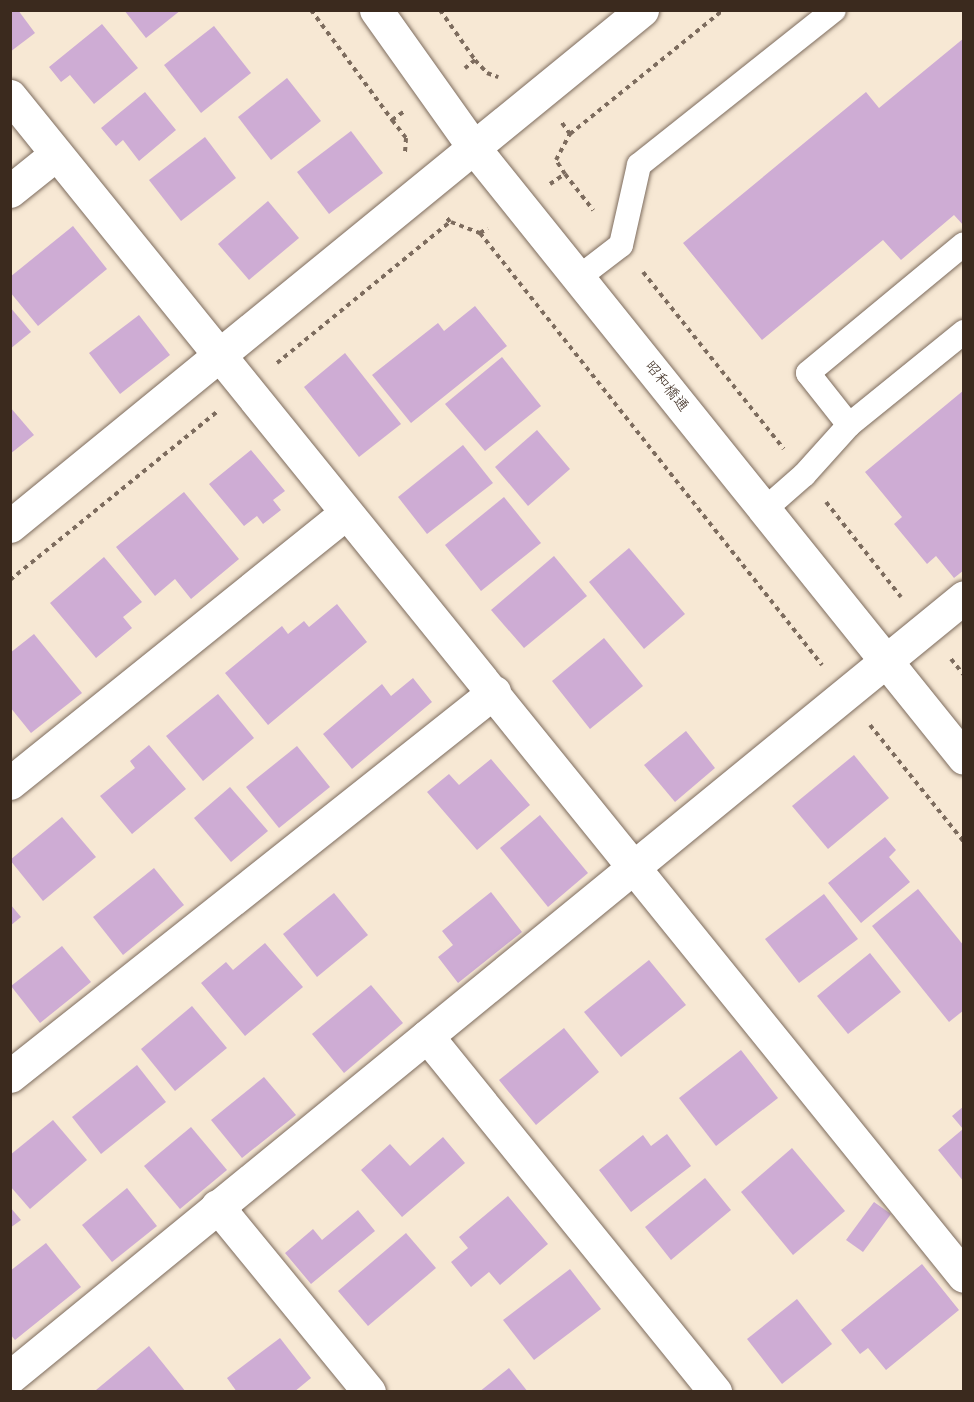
<!DOCTYPE html>
<meta charset="utf-8">
<style>
body{margin:0}
#map{position:relative;width:974px;height:1402px;overflow:hidden;background:#f7e8d4;font-family:Kalam,"Klee One",sans-serif}
div>[style]{position:absolute}
.building>*{inset:0;background:#ceacd4}
.path>*{height:4px;margin-top:-2px;transform-origin:0;background:repeating-linear-gradient(90deg,#7d6c5e 0 4.5px,transparent 0 9px)}
.roads{filter:drop-shadow(0 0 2px #7d6c5e) drop-shadow(0 0 2px #7d6c5e)}
.lane>*{height:24px;margin:-12px;padding:0 12px;transform-origin:12px;border-radius:12px;background:#fff}
.street>*{height:33px;margin:-16.5px;padding:0 16.5px;transform-origin:16.5px;border-radius:16.5px;background:#fff}
.secondary>*{height:33px;margin:-16.5px;padding:0 16.5px;transform-origin:16.5px;border-radius:16.5px;background:#fff}
span{translate:-50% -50%;white-space:nowrap;text-align:center;line-height:1.15;-webkit-text-stroke:5px #fff;paint-order:stroke}
.street-label{font-size:15px;color:#3b2a1e}
.frame{position:absolute;inset:0;border:12px solid #3b2a1e;pointer-events:none}
</style>
<div id="map">
<div class="building">
<i style="clip-path:polygon(10px 10px,18px 10px,35px 33px,10px 52px)"></i>
<i style="clip-path:polygon(124px 10px,181px 10px,146px 38px)"></i>
<i style="clip-path:polygon(102px 24px,138px 68px,94px 104px,70px 75px,61px 82px,49px 67px)"></i>
<i style="clip-path:polygon(214px 26px,251px 73px,201px 113px,164px 65px)"></i>
<i style="clip-path:polygon(964px 38px,964px 226px,954px 215px,901px 260px,883px 240px,762px 340px,683px 243px,866px 92px,879px 108px)"></i>
<i style="clip-path:polygon(287px 78px,321px 121px,271px 160px,238px 117px)"></i>
<i style="clip-path:polygon(145px 92px,176px 130px,139px 161px,123px 140px,116px 146px,101px 128px)"></i>
<i style="clip-path:polygon(351px 131px,383px 173px,329px 214px,297px 172px)"></i>
<i style="clip-path:polygon(205px 137px,236px 178px,181px 221px,149px 180px)"></i>
<i style="clip-path:polygon(268px 201px,299px 238px,249px 280px,218px 244px)"></i>
<i style="clip-path:polygon(73px 226px,107px 269px,38px 326px,10px 292px,10px 277px)"></i>
<i style="clip-path:polygon(475px 306px,507px 346px,411px 423px,372px 375px,438px 323px,444px 331px)"></i>
<i style="clip-path:polygon(10px 307px,31px 332px,10px 349px)"></i>
<i style="clip-path:polygon(139px 315px,170px 355px,120px 394px,89px 353px)"></i>
<i style="clip-path:polygon(345px 353px,401px 424px,359px 457px,304px 387px)"></i>
<i style="clip-path:polygon(502px 357px,541px 406px,485px 451px,445px 404px)"></i>
<i style="clip-path:polygon(964px 390px,964px 570px,954px 578px,936px 556px,927px 564px,894px 524px,902px 517px,865px 472px)"></i>
<i style="clip-path:polygon(10px 407px,34px 435px,10px 454px)"></i>
<i style="clip-path:polygon(537px 430px,570px 469px,528px 506px,495px 467px)"></i>
<i style="clip-path:polygon(463px 445px,493px 483px,427px 534px,398px 497px)"></i>
<i style="clip-path:polygon(251px 450px,285px 491px,273px 500px,281px 510px,263px 524px,257px 516px,244px 526px,209px 484px)"></i>
<i style="clip-path:polygon(184px 492px,239px 559px,191px 599px,175px 579px,155px 596px,116px 547px)"></i>
<i style="clip-path:polygon(504px 497px,541px 543px,481px 591px,445px 545px)"></i>
<i style="clip-path:polygon(629px 548px,685px 614px,644px 649px,589px 582px)"></i>
<i style="clip-path:polygon(554px 556px,587px 596px,524px 648px,491px 610px)"></i>
<i style="clip-path:polygon(104px 557px,142px 602px,123px 617px,132px 628px,96px 658px,50px 603px)"></i>
<i style="clip-path:polygon(337px 604px,367px 642px,268px 725px,225px 673px,282px 626px,288px 634px,304px 621px,309px 627px)"></i>
<i style="clip-path:polygon(34px 634px,82px 693px,31px 733px,10px 707px,10px 653px)"></i>
<i style="clip-path:polygon(604px 638px,643px 686px,590px 729px,552px 681px)"></i>
<i style="clip-path:polygon(413px 678px,432px 702px,352px 769px,323px 734px,382px 684px,391px 696px)"></i>
<i style="clip-path:polygon(218px 694px,254px 738px,203px 781px,166px 736px)"></i>
<i style="clip-path:polygon(686px 731px,715px 768px,675px 802px,644px 765px)"></i>
<i style="clip-path:polygon(149px 745px,186px 789px,132px 834px,100px 796px,135px 768px,130px 761px)"></i>
<i style="clip-path:polygon(297px 746px,330px 787px,279px 828px,246px 787px)"></i>
<i style="clip-path:polygon(854px 755px,889px 798px,828px 849px,792px 806px)"></i>
<i style="clip-path:polygon(491px 759px,530px 805px,477px 850px,427px 792px,449px 774px,459px 785px)"></i>
<i style="clip-path:polygon(230px 787px,268px 831px,231px 862px,194px 818px)"></i>
<i style="clip-path:polygon(540px 815px,588px 873px,548px 907px,500px 848px)"></i>
<i style="clip-path:polygon(62px 817px,96px 857px,43px 901px,10px 860px)"></i>
<i style="clip-path:polygon(885px 837px,896px 850px,889px 857px,910px 882px,861px 923px,828px 883px)"></i>
<i style="clip-path:polygon(154px 868px,184px 905px,123px 955px,93px 917px)"></i>
<i style="clip-path:polygon(918px 889px,964px 946px,964px 1010px,949px 1022px,872px 926px)"></i>
<i style="clip-path:polygon(491px 892px,522px 932px,458px 983px,438px 957px,453px 945px,442px 931px)"></i>
<i style="clip-path:polygon(334px 893px,368px 935px,317px 977px,283px 934px)"></i>
<i style="clip-path:polygon(824px 894px,858px 939px,799px 983px,765px 939px)"></i>
<i style="clip-path:polygon(10px 904px,21px 917px,10px 926px)"></i>
<i style="clip-path:polygon(265px 943px,303px 987px,245px 1036px,201px 983px,226px 962px,233px 970px)"></i>
<i style="clip-path:polygon(62px 946px,91px 982px,40px 1023px,11px 986px)"></i>
<i style="clip-path:polygon(870px 953px,901px 992px,848px 1034px,817px 996px)"></i>
<i style="clip-path:polygon(649px 960px,686px 1005px,621px 1057px,584px 1012px)"></i>
<i style="clip-path:polygon(371px 985px,403px 1023px,344px 1073px,312px 1034px)"></i>
<i style="clip-path:polygon(192px 1006px,227px 1048px,175px 1091px,141px 1049px)"></i>
<i style="clip-path:polygon(564px 1028px,599px 1072px,536px 1125px,499px 1080px)"></i>
<i style="clip-path:polygon(741px 1050px,778px 1098px,716px 1146px,679px 1098px)"></i>
<i style="clip-path:polygon(137px 1065px,166px 1102px,101px 1154px,72px 1117px)"></i>
<i style="clip-path:polygon(264px 1077px,296px 1115px,242px 1158px,211px 1120px)"></i>
<i style="clip-path:polygon(964px 1106px,964px 1182px,938px 1150px,963px 1129px,952px 1116px)"></i>
<i style="clip-path:polygon(53px 1120px,87px 1160px,30px 1209px,10px 1186px,10px 1155px)"></i>
<i style="clip-path:polygon(191px 1127px,227px 1170px,180px 1209px,144px 1166px)"></i>
<i style="clip-path:polygon(667px 1134px,691px 1166px,631px 1212px,599px 1170px,643px 1135px,651px 1146px)"></i>
<i style="clip-path:polygon(443px 1137px,465px 1163px,402px 1217px,361px 1170px,390px 1144px,410px 1166px)"></i>
<i style="clip-path:polygon(792px 1148px,845px 1211px,793px 1255px,741px 1192px)"></i>
<i style="clip-path:polygon(705px 1178px,731px 1210px,671px 1260px,645px 1227px)"></i>
<i style="clip-path:polygon(127px 1188px,157px 1226px,112px 1262px,82px 1225px)"></i>
<i style="clip-path:polygon(508px 1196px,548px 1244px,500px 1285px,489px 1272px,471px 1287px,451px 1262px,468px 1248px,459px 1237px)"></i>
<i style="clip-path:polygon(874px 1202px,891px 1214px,863px 1252px,846px 1240px)"></i>
<i style="clip-path:polygon(10px 1207px,21px 1220px,10px 1228px)"></i>
<i style="clip-path:polygon(358px 1210px,375px 1231px,311px 1284px,285px 1253px,313px 1229px,322px 1240px)"></i>
<i style="clip-path:polygon(406px 1233px,436px 1268px,368px 1326px,338px 1291px)"></i>
<i style="clip-path:polygon(46px 1243px,81px 1287px,15px 1340px,10px 1334px,10px 1271px)"></i>
<i style="clip-path:polygon(922px 1264px,959px 1310px,886px 1370px,868px 1348px,860px 1354px,841px 1330px)"></i>
<i style="clip-path:polygon(570px 1269px,601px 1309px,534px 1360px,503px 1320px)"></i>
<i style="clip-path:polygon(797px 1299px,832px 1344px,782px 1384px,747px 1339px)"></i>
<i style="clip-path:polygon(280px 1338px,311px 1378px,294px 1392px,237px 1392px,227px 1378px)"></i>
<i style="clip-path:polygon(149px 1346px,186px 1392px,97px 1392px,96px 1390px)"></i>
<i style="clip-path:polygon(509px 1368px,528px 1392px,479px 1392px)"></i>
</div>
<div class="path">
<i style="left:311px;top:10px;width:137px;rotate:53.6deg"></i>
<i style="left:392px;top:120px;width:14px;rotate:-36deg"></i>
<i style="left:440px;top:10px;width:61px;rotate:55deg"></i>
<i style="left:475px;top:60px;width:13px;rotate:141deg"></i>
<i style="left:475px;top:60px;width:18px;rotate:47deg"></i>
<i style="left:487px;top:73px;width:12px;rotate:20deg"></i>
<i style="left:392px;top:120px;width:23px;rotate:52deg"></i>
<i style="left:406px;top:138px;width:16px;rotate:94deg"></i>
<i style="left:570px;top:134px;width:197px;rotate:-39deg"></i>
<i style="left:565px;top:174px;width:46px;rotate:52.1deg"></i>
<i style="left:550px;top:184px;width:18px;rotate:-34deg"></i>
<i style="left:565px;top:174px;width:17px;rotate:-123deg"></i>
<i style="left:556px;top:160px;width:30px;rotate:-62deg"></i>
<i style="left:570px;top:134px;width:14px;rotate:-126deg"></i>
<i style="left:451px;top:222px;width:31px;rotate:21deg"></i>
<i style="left:480px;top:233px;width:9px;rotate:-32deg"></i>
<i style="left:480px;top:233px;width:551px;rotate:51.63deg"></i>
<i style="left:643px;top:272px;width:226px;rotate:51.5deg"></i>
<i style="left:277px;top:363px;width:223px;rotate:-39.2deg"></i>
<i style="left:450px;top:222px;width:5px;rotate:-127deg"></i>
<i style="left:826px;top:502px;width:121px;rotate:51.7deg"></i>
<i style="left:10px;top:580px;width:267px;rotate:-39.1deg"></i>
<i style="left:951px;top:659px;width:21px;rotate:51deg"></i>
<i style="left:870px;top:725px;width:150px;rotate:51.2deg"></i>
</div>
<div class="roads">
<div class="lane">
<i style="left:578px;top:278px;width:54px;rotate:-37.5deg"></i>
<i style="left:621px;top:245px;width:82px;rotate:-77.3deg"></i>
<i style="left:639px;top:165px;width:249px;rotate:-38.5deg"></i>
<i style="left:849px;top:425px;width:66px;rotate:-128.3deg"></i>
<i style="left:808px;top:373px;width:202px;rotate:-39.6deg"></i>
<i style="left:764px;top:510px;width:53px;rotate:-41.2deg"></i>
<i style="left:804px;top:475px;width:67px;rotate:-48deg"></i>
<i style="left:849px;top:425px;width:148px;rotate:-39deg"></i>
</div>
<div class="street">
<i style="left:10px;top:96px;width:1517px;rotate:51.05deg"></i>
<i style="left:10px;top:191px;width:59px;rotate:-38.8deg"></i>
<i style="left:10px;top:526px;width:816px;rotate:-39.23deg"></i>
<i style="left:10px;top:783px;width:430px;rotate:-38.8deg"></i>
<i style="left:427px;top:1036px;width:458px;rotate:51deg"></i>
<i style="left:10px;top:1076px;width:618px;rotate:-38.43deg"></i>
<i style="left:217px;top:1206px;width:240px;rotate:50.7deg"></i>
<i style="left:10px;top:1377px;width:1232px;rotate:-39.27deg"></i>
</div>
<div class="secondary">
<i style="left:376px;top:10px;width:169px;rotate:54.6deg"></i>
<i style="left:474px;top:148px;width:782px;rotate:51.23deg"></i>
</div>
</div>
<div class="street-label">
<span style="left:666px;top:387px;rotate:51deg">昭和橋通</span>
</div>
<div class="frame"></div>
</div>
